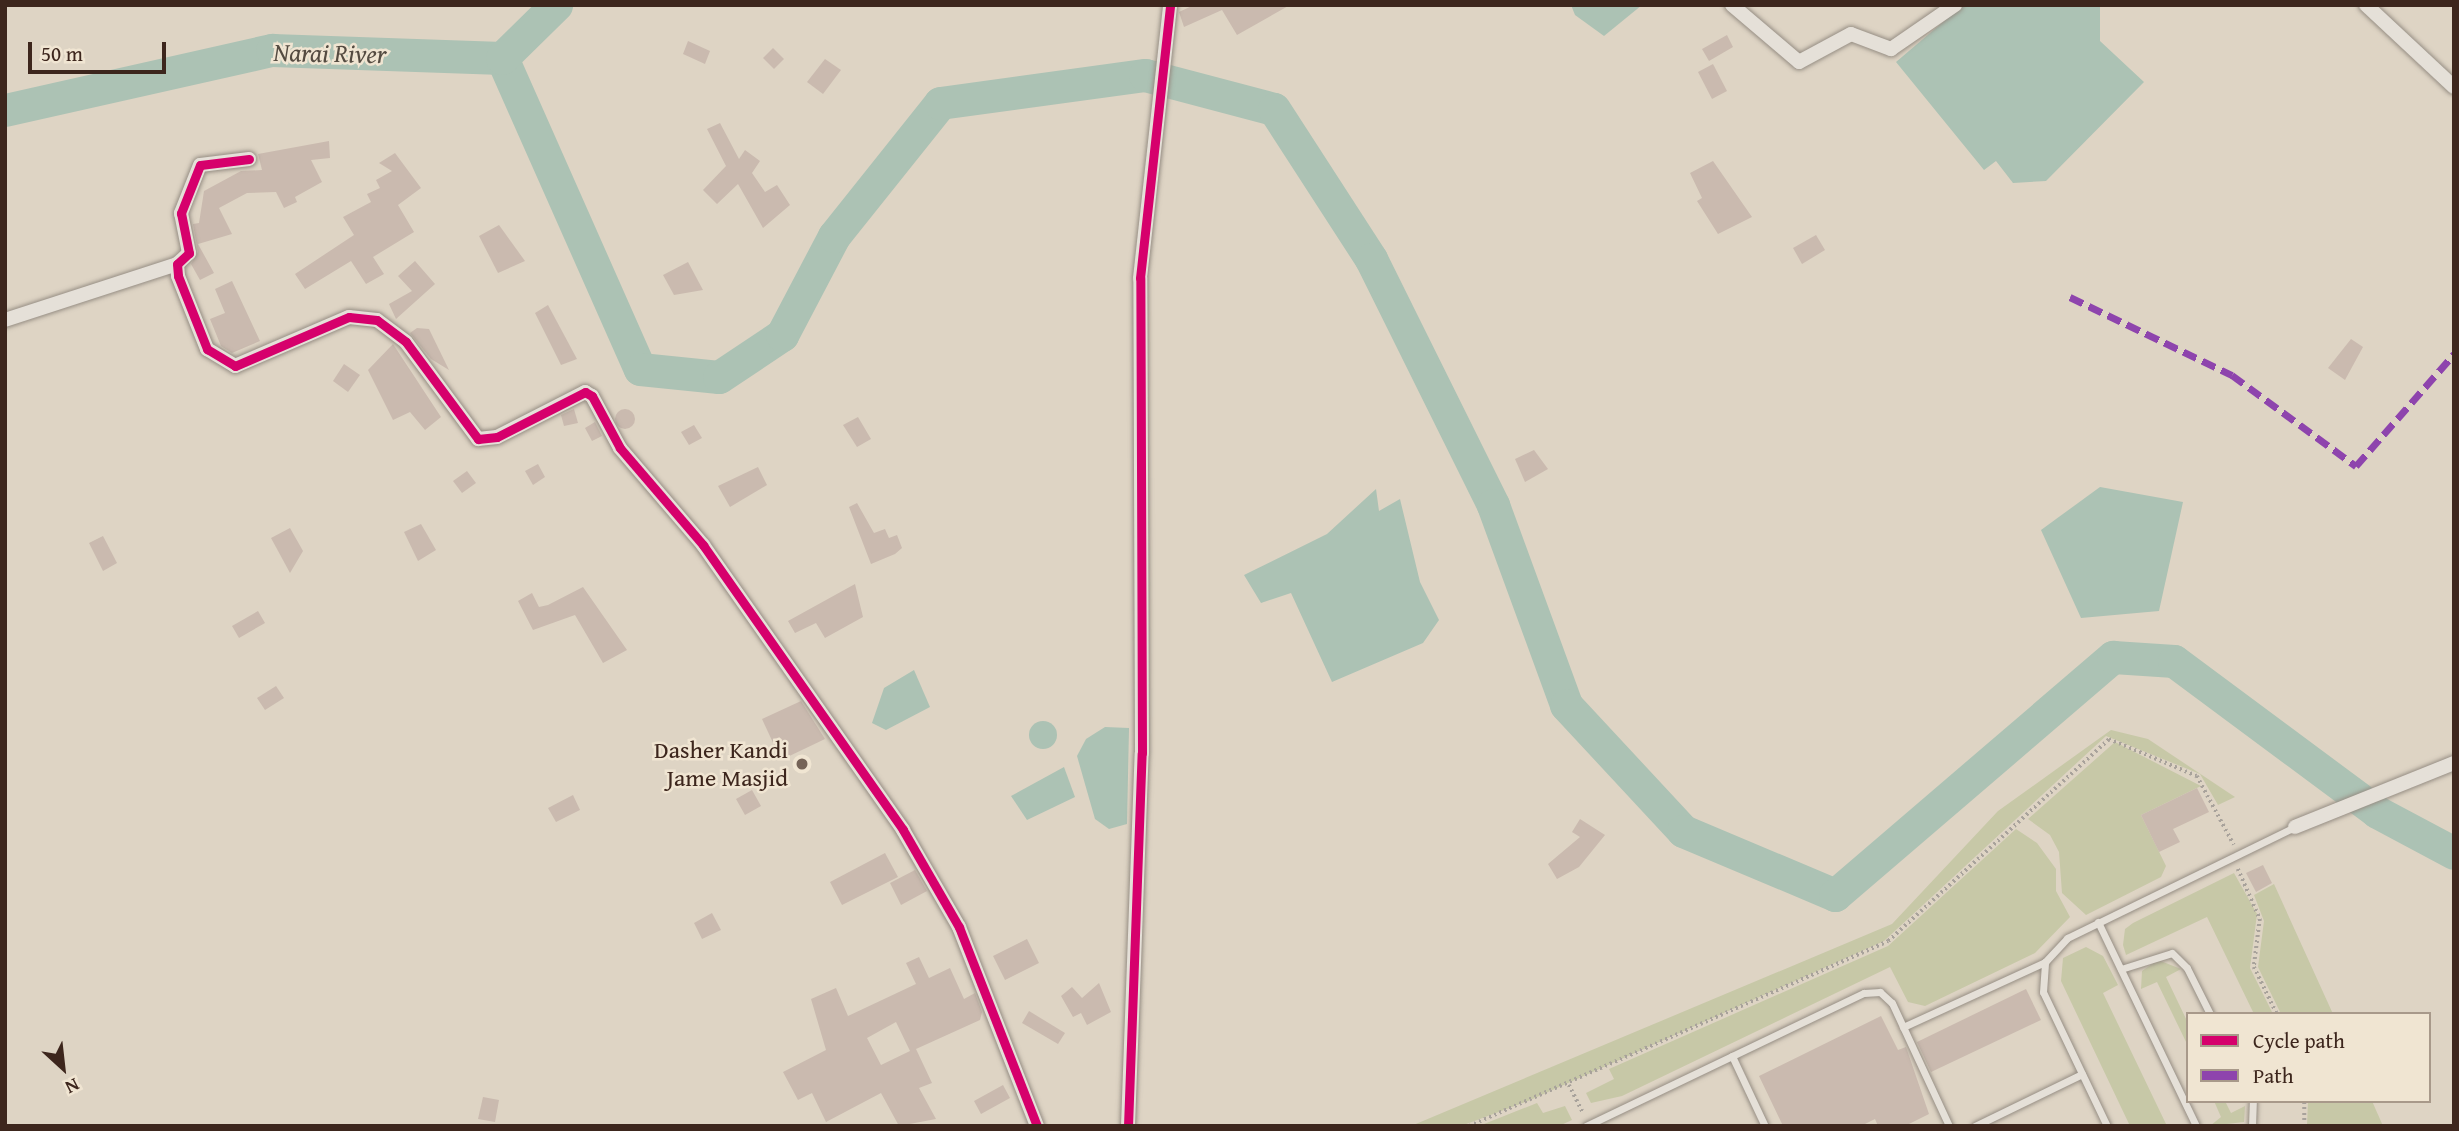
<!DOCTYPE html>
<style>
body{margin:0}
#map{position:relative;width:2459px;height:1131px;overflow:hidden;background:#ded4c4;font-family:"Gentium Book Plus",serif}
div>[style]{position:absolute}
.green>*{inset:0;background:#c7c8a7}
.water>*{inset:0;background:#acc2b4}
.round{border-radius:50%}
.river>*{height:33px;margin:-16.5px;padding:0 16.5px;transform-origin:16.5px;border-radius:16.5px;background:#acc2b4}
.building>*{inset:0;background:#cabaaf}
.path>*{height:3.5px;margin-top:-1.75px;transform-origin:0;background:repeating-linear-gradient(90deg,#a8a29b 0 2px,transparent 0 5.5px)}
.roads{filter:drop-shadow(0 0 2px #968e84) drop-shadow(0 0 2px #968e84)}
.lane>*{height:7px;margin:-3.5px;padding:0 3.5px;transform-origin:3.5px;border-radius:3.5px;background:#e5e0d8}
.street>*{height:14px;margin:-7px;padding:0 7px;transform-origin:7px;border-radius:7px;background:#e5e0d8}
.quiet>*{height:7px;margin-top:-3.5px;transform-origin:0;background:repeating-linear-gradient(90deg,#8e44ad 0 14px,transparent 0 21px)}
.cycleway>*{height:9px;margin:-4.5px;padding:0 4.5px;transform-origin:4.5px;border-radius:4.5px;background:#d6006c}
.dots>*{width:19px;height:19px;translate:-50% -50%;box-sizing:border-box;border:4px solid #f0e5d2;border-radius:50%}
span{translate:-50% -50%;white-space:nowrap;text-align:center;line-height:1.15;-webkit-text-stroke:5px #f0e5d2;paint-order:stroke}
.poi-label{font-size:24px;color:#3d261d}
.right{translate:-100% -50%;text-align:right}
.water-label{font-size:26px;color:#544b41;font-style:italic}
.frame{position:absolute;inset:0;border:7px solid #3d261d;pointer-events:none}
.legend{position:absolute;left:2186px;top:1012px;width:245px;height:91px;box-sizing:border-box;background:#f0e5d2;border:2px solid #a8998a;margin:0;padding:9px 12px;list-style:none;font-size:21px;color:#3d261d}
.legend li{display:flex;align-items:center;gap:14px;height:35px}
.legend b{width:35px;border:2px solid #a8998a}
.north{position:absolute;left:28px;top:1033px;width:70px;height:70px;-webkit-text-stroke:5px #f0e5d2;paint-order:stroke;rotate:153deg;font-size:19px;font-weight:700;line-height:28px;text-align:center;color:#3d261d}
.north::after{content:'';display:block;margin:auto;width:24px;height:32px;background:#3d261d;clip-path:polygon(50% 0,100% 100%,50% 72%,0 100%)}
.scale{position:absolute;left:28px;top:42px;width:138px;height:32px;box-sizing:border-box;border:4px solid #3d261d;border-top:0;padding-left:9px;font-size:21px;line-height:24px;white-space:nowrap;color:#3d261d;-webkit-text-stroke:5px #f0e5d2;paint-order:stroke}
</style>
<div id="map">
<div class="green">
<i style="clip-path:polygon(2111px 730px,2148px 739px,2235px 797px,2218px 805px,2200px 774px,2106px 736px,1884px 941px,1528px 1101px,1461px 1126px,1411px 1126px,1892px 924px,1998px 811px)"></i>
<i style="clip-path:polygon(2115px 742px,2201px 786px,2141px 815px,2166px 866px,2161px 877px,2086px 915px,2062px 893px,2059px 852px,2050px 835px,2028px 819px)"></i>
<i style="clip-path:polygon(2016px 829px,2037px 843px,2056px 869px,2056px 891px,2070px 917px,2035px 953px,1925px 1006px,1908px 1002px,1890px 967px,1622px 1096px,1591px 1103px,1586px 1093px,1614px 1079px,1609px 1069px,1888px 946px)"></i>
<i style="clip-path:polygon(2234px 873px,2257px 914px,2250px 968px,2273px 1014px,2254px 1014px,2207px 917px,2126px 955px,2123px 945px,2125px 929px,2133px 923px)"></i>
<i style="clip-path:polygon(2274px 884px,2333px 1014px,2281px 1014px,2258px 967px,2264px 921px,2254px 895px)"></i>
<i style="clip-path:polygon(2086px 947px,2103px 956px,2118px 985px,2103px 993px,2167px 1126px,2130px 1126px,2061px 981px,2063px 958px)"></i>
<i style="clip-path:polygon(2158px 960px,2181px 969px,2166px 977px,2188px 1023px,2188px 1046px,2157px 982px,2141px 989px,2142px 971px)"></i>
<i style="clip-path:polygon(2214px 1101px,2225px 1101px,2231px 1113px,2245px 1106px,2244px 1122px,2210px 1126px,2221px 1117px)"></i>
<i style="clip-path:polygon(2308px 1101px,2372px 1101px,2383px 1126px,2307px 1126px)"></i>
<i style="clip-path:polygon(1537px 1103px,1543px 1113px,1565px 1106px,1572px 1120px,1559px 1126px,1479px 1126px)"></i>
</div>
<div class="water">
<i style="clip-path:polygon(1571px 5px,1642px 5px,1604px 36px,1575px 15px)"></i>
<i style="clip-path:polygon(1963px 5px,2100px 5px,2100px 41px,2144px 82px,2046px 181px,2013px 183px,1996px 161px,1984px 170px,1896px 62px)"></i>
<i style="clip-path:polygon(2100px 487px,2183px 502px,2159px 611px,2081px 618px,2041px 530px)"></i>
<i style="clip-path:polygon(1376px 489px,1379px 511px,1400px 499px,1420px 582px,1439px 620px,1423px 643px,1332px 682px,1291px 593px,1261px 603px,1244px 575px,1327px 534px)"></i>
<i style="clip-path:polygon(914px 670px,930px 707px,886px 730px,872px 723px,884px 688px)"></i>
<i class="round" style="left:1029px;top:721px;width:28px;height:28px"></i>
<i style="clip-path:polygon(1105px 727px,1129px 728px,1127px 824px,1109px 829px,1095px 819px,1077px 756px,1086px 739px)"></i>
<i style="clip-path:polygon(1064px 767px,1075px 797px,1027px 820px,1011px 796px)"></i>
</div>
<div class="river">
<i style="left:502px;top:58px;width:340px;rotate:66.1deg"></i>
<i style="left:640px;top:369px;width:79px;rotate:5.8deg"></i>
<i style="left:719px;top:377px;width:76px;rotate:-33.7deg"></i>
<i style="left:782px;top:335px;width:112px;rotate:-62.3deg"></i>
<i style="left:834px;top:236px;width:170px;rotate:-51.4deg"></i>
<i style="left:940px;top:103px;width:207px;rotate:-7.8deg"></i>
<i style="left:1145px;top:75px;width:133px;rotate:14.8deg"></i>
<i style="left:1274px;top:109px;width:179px;rotate:57.1deg"></i>
<i style="left:1371px;top:259px;width:275px;rotate:63.6deg"></i>
<i style="left:1493px;top:505px;width:213px;rotate:69.9deg"></i>
<i style="left:1566px;top:705px;width:172px;rotate:47.1deg"></i>
<i style="left:1683px;top:831px;width:165px;rotate:22.8deg"></i>
<i style="left:1835px;top:895px;width:366px;rotate:-40.6deg"></i>
<i style="left:2113px;top:657px;width:61px;rotate:3.8deg"></i>
<i style="left:2174px;top:661px;width:253px;rotate:36.6deg"></i>
<i style="left:2377px;top:812px;width:87px;rotate:28deg"></i>
<i style="left:5px;top:110px;width:274px;rotate:-12.7deg"></i>
<i style="left:272px;top:50px;width:230px;rotate:2deg"></i>
<i style="left:502px;top:58px;width:76px;rotate:-44.5deg"></i>
</div>
<div class="building">
<i style="clip-path:polygon(1194px 5px,1290px 5px,1237px 35px,1222px 10px,1184px 27px,1179px 12px)"></i>
<i style="clip-path:polygon(1727px 35px,1733px 47px,1709px 61px,1702px 49px)"></i>
<i style="clip-path:polygon(688px 41px,710px 51px,705px 64px,683px 54px)"></i>
<i style="clip-path:polygon(773px 48px,784px 59px,774px 69px,763px 58px)"></i>
<i style="clip-path:polygon(825px 59px,841px 70px,823px 94px,807px 82px)"></i>
<i style="clip-path:polygon(1713px 64px,1727px 91px,1712px 99px,1698px 72px)"></i>
<i style="clip-path:polygon(720px 123px,739px 159px,745px 150px,760px 161px,752px 173px,765px 192px,777px 185px,790px 205px,763px 228px,738px 184px,717px 204px,703px 190px,726px 166px,707px 129px)"></i>
<i style="clip-path:polygon(329px 141px,330px 158px,311px 160px,322px 182px,295px 197px,297px 202px,284px 208px,276px 192px,247px 193px,219px 208px,232px 234px,198px 244px,214px 273px,200px 280px,191px 264px,198px 252px,193px 224px,199px 223px,204px 191px,241px 171px,262px 170px,258px 154px)"></i>
<i style="clip-path:polygon(395px 153px,421px 188px,398px 205px,414px 232px,373px 257px,384px 274px,366px 284px,351px 261px,305px 289px,295px 274px,354px 235px,343px 217px,371px 202px,367px 194px,380px 188px,376px 180px,392px 171px,379px 163px)"></i>
<i style="clip-path:polygon(1713px 161px,1752px 217px,1718px 234px,1697px 201px,1702px 198px,1690px 173px)"></i>
<i style="clip-path:polygon(499px 225px,525px 261px,498px 273px,479px 236px)"></i>
<i style="clip-path:polygon(1816px 235px,1825px 250px,1802px 264px,1793px 248px)"></i>
<i style="clip-path:polygon(415px 261px,435px 284px,396px 319px,389px 304px,412px 291px,398px 276px)"></i>
<i style="clip-path:polygon(688px 262px,703px 290px,674px 295px,663px 275px)"></i>
<i style="clip-path:polygon(232px 281px,260px 341px,232px 353px,221px 346px,210px 319px,225px 313px,215px 289px)"></i>
<i style="clip-path:polygon(548px 305px,577px 359px,561px 365px,535px 313px)"></i>
<i style="clip-path:polygon(417px 328px,429px 329px,449px 370px,431px 359px,410px 333px)"></i>
<i style="clip-path:polygon(2351px 339px,2363px 347px,2345px 380px,2328px 368px)"></i>
<i style="clip-path:polygon(393px 344px,441px 417px,425px 430px,410px 412px,393px 420px,368px 370px)"></i>
<i style="clip-path:polygon(344px 364px,360px 375px,348px 392px,333px 381px)"></i>
<i class="round" style="left:615px;top:409px;width:20px;height:20px"></i>
<i style="clip-path:polygon(574px 409px,578px 423px,564px 426px,561px 415px)"></i>
<i style="clip-path:polygon(858px 417px,871px 439px,857px 447px,843px 425px)"></i>
<i style="clip-path:polygon(595px 422px,602px 436px,592px 441px,585px 428px)"></i>
<i style="clip-path:polygon(694px 425px,702px 438px,689px 445px,681px 432px)"></i>
<i style="clip-path:polygon(1534px 450px,1548px 469px,1525px 482px,1515px 459px)"></i>
<i style="clip-path:polygon(538px 464px,545px 477px,533px 485px,525px 471px)"></i>
<i style="clip-path:polygon(758px 467px,767px 485px,730px 507px,718px 486px)"></i>
<i style="clip-path:polygon(467px 471px,476px 483px,462px 493px,453px 481px)"></i>
<i style="clip-path:polygon(857px 503px,874px 533px,885px 529px,889px 538px,897px 535px,902px 548px,895px 554px,871px 564px,849px 507px)"></i>
<i style="clip-path:polygon(421px 524px,436px 550px,418px 561px,404px 532px)"></i>
<i style="clip-path:polygon(290px 528px,303px 551px,290px 573px,271px 538px)"></i>
<i style="clip-path:polygon(103px 536px,117px 563px,103px 571px,89px 543px)"></i>
<i style="clip-path:polygon(855px 584px,863px 617px,825px 638px,816px 623px,795px 633px,788px 621px)"></i>
<i style="clip-path:polygon(583px 587px,627px 650px,603px 663px,575px 615px,533px 630px,518px 601px,532px 593px,539px 607px,548px 605px)"></i>
<i style="clip-path:polygon(258px 611px,265px 623px,239px 638px,232px 626px)"></i>
<i style="clip-path:polygon(276px 686px,284px 698px,265px 710px,257px 698px)"></i>
<i style="clip-path:polygon(801px 701px,825px 739px,781px 760px,762px 719px)"></i>
<i style="clip-path:polygon(2197px 788px,2209px 812px,2173px 829px,2180px 842px,2159px 852px,2141px 815px)"></i>
<i style="clip-path:polygon(752px 790px,761px 806px,745px 815px,736px 799px)"></i>
<i style="clip-path:polygon(573px 795px,580px 810px,556px 822px,548px 808px)"></i>
<i style="clip-path:polygon(1580px 819px,1605px 835px,1579px 867px,1557px 879px,1548px 864px,1580px 837px,1572px 832px)"></i>
<i style="clip-path:polygon(885px 853px,898px 877px,842px 905px,830px 882px)"></i>
<i style="clip-path:polygon(2263px 865px,2272px 883px,2256px 892px,2246px 873px)"></i>
<i style="clip-path:polygon(915px 870px,927px 891px,901px 905px,890px 883px)"></i>
<i style="clip-path:polygon(712px 913px,721px 930px,702px 939px,694px 923px)"></i>
<i style="clip-path:polygon(1027px 939px,1039px 963px,1005px 980px,993px 956px)"></i>
<i style="clip-path:polygon(evenodd,919px 957px,929px 978px,950px 968px,964px 999px,975px 993px,982px 1012px,980px 1020px,916px 1049px,932px 1083px,919px 1088px,936px 1119px,899px 1126px,881px 1093px,826px 1122px,812px 1093px,798px 1100px,783px 1072px,826px 1050px,811px 999px,836px 988px,848px 1016px,916px 984px,906px 963px,919px 957px,896px 1022px,910px 1051px,881px 1065px,867px 1038px,896px 1022px)"></i>
<i style="clip-path:polygon(1099px 983px,1111px 1012px,1087px 1025px,1081px 1013px,1073px 1017px,1061px 996px,1072px 987px,1082px 998px)"></i>
<i style="clip-path:polygon(2026px 989px,2041px 1020px,1931px 1072px,1917px 1042px)"></i>
<i style="clip-path:polygon(1029px 1011px,1065px 1033px,1058px 1044px,1022px 1023px)"></i>
<i style="clip-path:polygon(1881px 1016px,1898px 1050px,1906px 1047px,1929px 1114px,1905px 1126px,1878px 1126px,1875px 1119px,1861px 1126px,1783px 1126px,1759px 1076px)"></i>
<i style="clip-path:polygon(1003px 1085px,1010px 1098px,981px 1114px,974px 1101px)"></i>
<i style="clip-path:polygon(483px 1097px,499px 1100px,495px 1122px,478px 1119px)"></i>
</div>
<div class="path">
<i style="left:2238px;top:869px;width:55px;rotate:66.3deg"></i>
<i style="left:2260px;top:919px;width:48px;rotate:97.1deg"></i>
<i style="left:2254px;top:967px;width:52px;rotate:63.9deg"></i>
<i style="left:1569px;top:1085px;width:31px;rotate:63deg"></i>
<i style="left:1469px;top:1126px;width:458px;rotate:-23.8deg"></i>
<i style="left:1888px;top:941px;width:299px;rotate:-42.4deg"></i>
<i style="left:2109px;top:739px;width:95px;rotate:22.8deg"></i>
<i style="left:2197px;top:776px;width:78px;rotate:61.8deg"></i>
<i style="left:2304px;top:1126px;width:25px;rotate:-90deg"></i>
</div>
<div class="roads">
<div class="lane">
<i style="left:2098px;top:922px;width:226px;rotate:64.3deg"></i>
<i style="left:2121px;top:969px;width:53px;rotate:-17.4deg"></i>
<i style="left:2172px;top:953px;width:21px;rotate:45deg"></i>
<i style="left:2187px;top:968px;width:51px;rotate:63.4deg"></i>
<i style="left:1903px;top:1027px;width:156px;rotate:-24.6deg"></i>
<i style="left:1732px;top:1056px;width:77px;rotate:64.8deg"></i>
<i style="left:1586px;top:1126px;width:308px;rotate:-25.6deg"></i>
<i style="left:1864px;top:993px;width:16px;rotate:-4deg"></i>
<i style="left:1880px;top:992px;width:16px;rotate:43deg"></i>
<i style="left:1892px;top:1003px;width:136px;rotate:65.1deg"></i>
<i style="left:1975px;top:1126px;width:119px;rotate:-25.9deg"></i>
<i style="left:2107px;top:1126px;width:148px;rotate:-115.5deg"></i>
<i style="left:2043px;top:992px;width:30px;rotate:-86deg"></i>
<i style="left:2045px;top:962px;width:33px;rotate:-47deg"></i>
<i style="left:2067px;top:938px;width:254px;rotate:-26deg"></i>
<i style="left:2252px;top:1126px;width:25px;rotate:-88deg"></i>
</div>
<div class="street">
<i style="left:1732px;top:5px;width:88px;rotate:40.4deg"></i>
<i style="left:1799px;top:62px;width:59px;rotate:-28.3deg"></i>
<i style="left:1851px;top:34px;width:43px;rotate:20.6deg"></i>
<i style="left:1891px;top:49px;width:78px;rotate:-34.5deg"></i>
<i style="left:2366px;top:5px;width:120px;rotate:43deg"></i>
<i style="left:249px;top:159px;width:49px;rotate:173deg"></i>
<i style="left:200px;top:165px;width:52px;rotate:111.6deg"></i>
<i style="left:181px;top:213px;width:41px;rotate:78.7deg"></i>
<i style="left:189px;top:253px;width:16px;rotate:137deg"></i>
<i style="left:177px;top:264px;width:12px;rotate:85deg"></i>
<i style="left:178px;top:276px;width:79px;rotate:68.3deg"></i>
<i style="left:207px;top:349px;width:33px;rotate:31deg"></i>
<i style="left:235px;top:366px;width:124px;rotate:-23.3deg"></i>
<i style="left:349px;top:317px;width:28px;rotate:6deg"></i>
<i style="left:377px;top:320px;width:36px;rotate:37deg"></i>
<i style="left:406px;top:342px;width:121px;rotate:53.4deg"></i>
<i style="left:478px;top:439px;width:19px;rotate:-6deg"></i>
<i style="left:497px;top:437px;width:99px;rotate:-27.1deg"></i>
<i style="left:585px;top:392px;width:8px;rotate:30deg"></i>
<i style="left:592px;top:396px;width:59px;rotate:61.7deg"></i>
<i style="left:620px;top:448px;width:128px;rotate:49.4deg"></i>
<i style="left:703px;top:545px;width:348px;rotate:54.9deg"></i>
<i style="left:903px;top:830px;width:112px;rotate:60deg"></i>
<i style="left:959px;top:927px;width:214px;rotate:68.6deg"></i>
<i style="left:5px;top:320px;width:181px;rotate:-18deg"></i>
<i style="left:2295px;top:827px;width:171px;rotate:-21.9deg"></i>
<i style="left:1128px;top:1126px;width:373px;rotate:-87.9deg"></i>
<i style="left:1142px;top:753px;width:475px;rotate:-90.2deg"></i>
<i style="left:1140px;top:278px;width:275px;rotate:-83.7deg"></i>
</div>
</div>
<div class="quiet">
<i style="left:2070px;top:297px;width:180px;rotate:25.7deg"></i>
<i style="left:2232px;top:375px;width:154px;rotate:36.3deg"></i>
<i style="left:2356px;top:466px;width:149px;rotate:-48.8deg"></i>
</div>
<div class="cycleway">
<i style="left:249px;top:159px;width:49px;rotate:173deg"></i>
<i style="left:200px;top:165px;width:52px;rotate:111.6deg"></i>
<i style="left:181px;top:213px;width:41px;rotate:78.7deg"></i>
<i style="left:189px;top:253px;width:16px;rotate:137deg"></i>
<i style="left:177px;top:264px;width:12px;rotate:85deg"></i>
<i style="left:178px;top:276px;width:79px;rotate:68.3deg"></i>
<i style="left:207px;top:349px;width:33px;rotate:31deg"></i>
<i style="left:235px;top:366px;width:124px;rotate:-23.3deg"></i>
<i style="left:349px;top:317px;width:28px;rotate:6deg"></i>
<i style="left:377px;top:320px;width:36px;rotate:37deg"></i>
<i style="left:406px;top:342px;width:121px;rotate:53.4deg"></i>
<i style="left:478px;top:439px;width:19px;rotate:-6deg"></i>
<i style="left:497px;top:437px;width:99px;rotate:-27.1deg"></i>
<i style="left:585px;top:392px;width:8px;rotate:30deg"></i>
<i style="left:592px;top:396px;width:59px;rotate:61.7deg"></i>
<i style="left:620px;top:448px;width:128px;rotate:49.4deg"></i>
<i style="left:703px;top:545px;width:348px;rotate:54.9deg"></i>
<i style="left:903px;top:830px;width:112px;rotate:60deg"></i>
<i style="left:959px;top:927px;width:214px;rotate:68.6deg"></i>
<i style="left:1128px;top:1126px;width:373px;rotate:-87.9deg"></i>
<i style="left:1142px;top:753px;width:475px;rotate:-90.2deg"></i>
<i style="left:1140px;top:278px;width:275px;rotate:-83.7deg"></i>
</div>
<div class="dots">
<i style="left:802px;top:764px;background:#756357"></i>
</div>
<div class="poi-label">
<span class="right" style="left:788px;top:764px">Dasher Kandi<br>Jame Masjid</span>
</div>
<div class="water-label">
<span style="left:330px;top:53px;rotate:1deg">Narai River</span>
</div>
<div class="frame"></div>
<ul class="legend">
<li><b style="height:9px;background:#d6006c"></b>Cycle path</li>
<li><b style="height:9px;background:#8e44ad"></b>Path</li>
</ul>
<div class="north">N</div>
<div class="scale">50 m</div>
</div>
